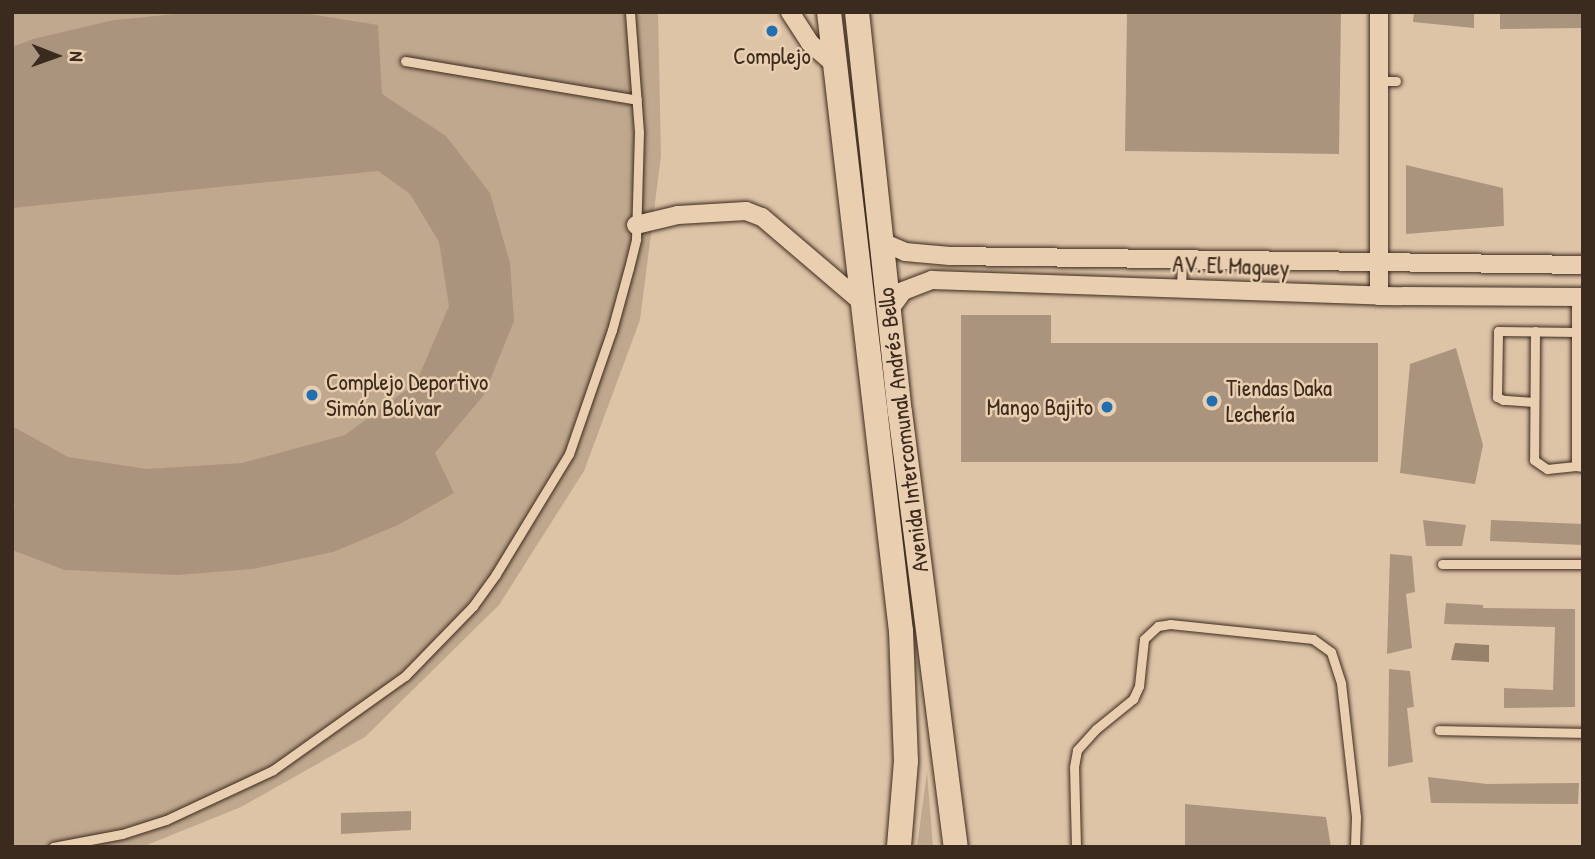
<!DOCTYPE html>
<meta charset="utf-8">
<style>
body{margin:0}
#map{position:relative;width:1595px;height:859px;overflow:hidden;background:#dec4a7;font-family:"Patrick Hand",sans-serif}
div>[style]{position:absolute}
.green>*{inset:0;background:#c0a88e}
.water>*{inset:0;background:#97816b}
.building>*{inset:0;background:#ab947d}
.roads{filter:drop-shadow(0 0 2px #3b2a1e) drop-shadow(0 0 2px #3b2a1e)}
.service>*{height:9px;margin:-4.5px;padding:0 4.5px;transform-origin:4.5px;border-radius:4.5px;background:#e9ceb0}
.minor>*{height:18px;margin:-9px;padding:0 9px;transform-origin:9px;border-radius:9px;background:#e9ceb0}
.secondary>*{height:24px;margin:-12px;padding:0 12px;transform-origin:12px;border-radius:12px;background:#e9ceb0}
.dots>*{width:19px;height:19px;translate:-50% -50%;box-sizing:border-box;border:4px solid #e9ceb0;border-radius:50%}
span{translate:-50% -50%;white-space:nowrap;text-align:center;line-height:1.15;-webkit-text-stroke:5px #e9ceb0;paint-order:stroke}
.poi-label{font-size:23px;color:#3b2a1e}
.left{translate:0 -50%;text-align:left}
.right{translate:-100% -50%;text-align:right}
.street-label{font-size:23px;color:#3b2a1e}
.frame{position:absolute;inset:0;border:14px solid #3b2a1e;pointer-events:none}
.north{position:absolute;left:21px;top:21px;width:70px;height:70px;-webkit-text-stroke:5px #e9ceb0;paint-order:stroke;rotate:91deg;font-size:19px;font-weight:700;line-height:28px;text-align:center;color:#3b2a1e}
.north::after{content:'';display:block;margin:auto;width:24px;height:32px;background:#3b2a1e;clip-path:polygon(50% 0,100% 100%,50% 72%,0 100%)}
</style>
<div id="map">
<div class="green">
<i style="clip-path:polygon(12px 12px,658px 12px,661px 156px,640px 320px,584px 471px,499px 605px,365px 737px,241px 807px,142px 847px,12px 847px)"></i>
<i style="clip-path:polygon(927px 772px,933px 847px,917px 847px)"></i>
</div>
<div class="water">
<i style="clip-path:polygon(1455px 643px,1489px 645px,1489px 662px,1451px 660px)"></i>
</div>
<div class="building">
<i style="clip-path:polygon(197px 12px,303px 13px,378px 25px,382px 94px,446px 136px,490px 193px,510px 263px,514px 321px,484px 395px,435px 453px,454px 493px,398px 525px,333px 552px,253px 569px,177px 575px,65px 570px,12px 550px,12px 514px,15px 505px,12px 503px,12px 426px,68px 457px,147px 469px,242px 463px,345px 435px,416px 383px,449px 306px,439px 242px,410px 194px,378px 171px,12px 208px,12px 47px,33px 39px,114px 20px)"></i>
<i style="clip-path:polygon(1127px 12px,1341px 12px,1339px 154px,1125px 151px)"></i>
<i style="clip-path:polygon(1414px 12px,1474px 12px,1474px 28px,1413px 22px)"></i>
<i style="clip-path:polygon(1500px 12px,1583px 12px,1583px 28px,1500px 29px)"></i>
<i style="clip-path:polygon(1406px 165px,1503px 188px,1504px 226px,1406px 234px)"></i>
<i style="clip-path:polygon(961px 315px,1051px 315px,1051px 343px,1378px 343px,1378px 462px,961px 462px)"></i>
<i style="clip-path:polygon(1456px 348px,1483px 445px,1475px 484px,1400px 473px,1410px 364px)"></i>
<i style="clip-path:polygon(1423px 520px,1466px 525px,1462px 546px,1426px 546px)"></i>
<i style="clip-path:polygon(1491px 520px,1583px 524px,1583px 545px,1490px 541px)"></i>
<i style="clip-path:polygon(1390px 554px,1412px 556px,1415px 592px,1406px 594px,1412px 648px,1387px 654px)"></i>
<i style="clip-path:polygon(1446px 603px,1483px 605px,1483px 608px,1575px 609px,1575px 707px,1504px 708px,1504px 688px,1553px 690px,1555px 627px,1444px 624px)"></i>
<i style="clip-path:polygon(1389px 669px,1410px 671px,1414px 707px,1407px 708px,1413px 762px,1388px 767px)"></i>
<i style="clip-path:polygon(1428px 777px,1487px 784px,1579px 783px,1578px 804px,1431px 803px)"></i>
<i style="clip-path:polygon(1185px 804px,1326px 817px,1331px 847px,1185px 847px)"></i>
<i style="clip-path:polygon(411px 811px,411px 830px,341px 834px,341px 813px)"></i>
</div>
<div class="roads">
<div class="service">
<i style="left:405px;top:61px;width:235px;rotate:9.5deg"></i>
<i style="left:1379px;top:81px;width:17px"></i>
<i style="left:1181px;top:289px;width:29px;rotate:-88deg"></i>
<i style="left:1576px;top:297px;width:169px;rotate:90deg"></i>
<i style="left:1576px;top:466px;width:7px;rotate:8deg"></i>
<i style="left:1535px;top:331px;width:129px;rotate:90.4deg"></i>
<i style="left:1534px;top:460px;width:16px;rotate:35deg"></i>
<i style="left:1547px;top:469px;width:29px;rotate:-6deg"></i>
<i style="left:1534px;top:402px;width:31px;rotate:-176deg"></i>
<i style="left:1503px;top:400px;width:7px;rotate:-153deg"></i>
<i style="left:1497px;top:397px;width:66px;rotate:-89.1deg"></i>
<i style="left:1498px;top:331px;width:80px;rotate:0.7deg"></i>
<i style="left:1442px;top:564px;width:141px"></i>
<i style="left:1439px;top:730px;width:144px;rotate:1.2deg"></i>
<i style="left:53px;top:847px;width:70px;rotate:-10.7deg"></i>
<i style="left:122px;top:834px;width:46px;rotate:-17.7deg"></i>
<i style="left:166px;top:820px;width:118px;rotate:-25deg"></i>
<i style="left:273px;top:770px;width:162px;rotate:-35.5deg"></i>
<i style="left:405px;top:676px;width:98px;rotate:-45.8deg"></i>
<i style="left:473px;top:606px;width:39px;rotate:-54deg"></i>
<i style="left:496px;top:574px;width:140px;rotate:-58.7deg"></i>
<i style="left:569px;top:454px;width:131px;rotate:-70.9deg"></i>
<i style="left:612px;top:330px;width:64px;rotate:-74.7deg"></i>
<i style="left:629px;top:268px;width:30px;rotate:-76deg"></i>
<i style="left:636px;top:239px;width:107px;rotate:-88.4deg"></i>
<i style="left:639px;top:132px;width:120px;rotate:-94.3deg"></i>
<i style="left:1076px;top:847px;width:80px;rotate:-91.4deg"></i>
<i style="left:1074px;top:767px;width:17px;rotate:-80deg"></i>
<i style="left:1077px;top:750px;width:28px;rotate:-48deg"></i>
<i style="left:1096px;top:729px;width:48px;rotate:-39deg"></i>
<i style="left:1133px;top:699px;width:14px;rotate:-65deg"></i>
<i style="left:1139px;top:686px;width:47px;rotate:-83.9deg"></i>
<i style="left:1144px;top:639px;width:19px;rotate:-43deg"></i>
<i style="left:1158px;top:626px;width:12px;rotate:-9deg"></i>
<i style="left:1170px;top:624px;width:144px;rotate:6deg"></i>
<i style="left:1313px;top:639px;width:22px;rotate:36deg"></i>
<i style="left:1331px;top:652px;width:33px;rotate:72deg"></i>
<i style="left:1341px;top:683px;width:135px;rotate:83.6deg"></i>
<i style="left:1356px;top:817px;width:30px;rotate:92deg"></i>
</div>
<div class="minor">
<i style="left:790px;top:12px;width:37px;rotate:57deg"></i>
<i style="left:810px;top:43px;width:35px;rotate:41deg"></i>
<i style="left:636px;top:225px;width:43px;rotate:-13.4deg"></i>
<i style="left:678px;top:215px;width:68px;rotate:-3.4deg"></i>
<i style="left:746px;top:211px;width:17px;rotate:21deg"></i>
<i style="left:762px;top:217px;width:135px;rotate:40.5deg"></i>
<i style="left:882px;top:242px;width:25px;rotate:23deg"></i>
<i style="left:905px;top:252px;width:45px;rotate:5.1deg"></i>
<i style="left:950px;top:256px;width:633px;rotate:0.81deg"></i>
<i style="left:1379px;top:296px;width:284px;rotate:-90deg"></i>
<i style="left:890px;top:309px;width:22px;rotate:-54deg"></i>
<i style="left:903px;top:291px;width:31px;rotate:-21deg"></i>
<i style="left:932px;top:280px;width:447px;rotate:2deg"></i>
<i style="left:1379px;top:296px;width:204px;rotate:0.3deg"></i>
</div>
<div class="secondary">
<i style="left:829px;top:12px;width:623px;rotate:83.37deg"></i>
<i style="left:901px;top:631px;width:130px;rotate:87.8deg"></i>
<i style="left:906px;top:761px;width:86px;rotate:94.7deg"></i>
<i style="left:857px;top:12px;width:402px;rotate:83.9deg"></i>
<i style="left:900px;top:412px;width:439px;rotate:82.7deg"></i>
</div>
</div>
<div class="dots">
<i style="left:772px;top:31px;background:#1f6fb2"></i>
<i style="left:312px;top:395px;background:#1f6fb2"></i>
<i style="left:1212px;top:401px;background:#1f6fb2"></i>
<i style="left:1107px;top:407px;background:#1f6fb2"></i>
</div>
<div class="poi-label">
<span style="left:772px;top:56px">Complejo</span>
<span class="left" style="left:326px;top:395px">Complejo Deportivo<br>Simón Bolívar</span>
<span class="left" style="left:1226px;top:401px">Tiendas Daka<br>Lechería</span>
<span class="right" style="left:1093px;top:407px">Mango Bajito</span>
</div>
<div class="street-label">
<span style="left:1231px;top:266px;rotate:2deg">AV. El Maguey</span>
<span style="left:903px;top:430px;rotate:-97deg">Avenida Intercomunal Andrés Bello</span>
</div>
<div class="frame"></div>
<div class="north">N</div>
</div>
